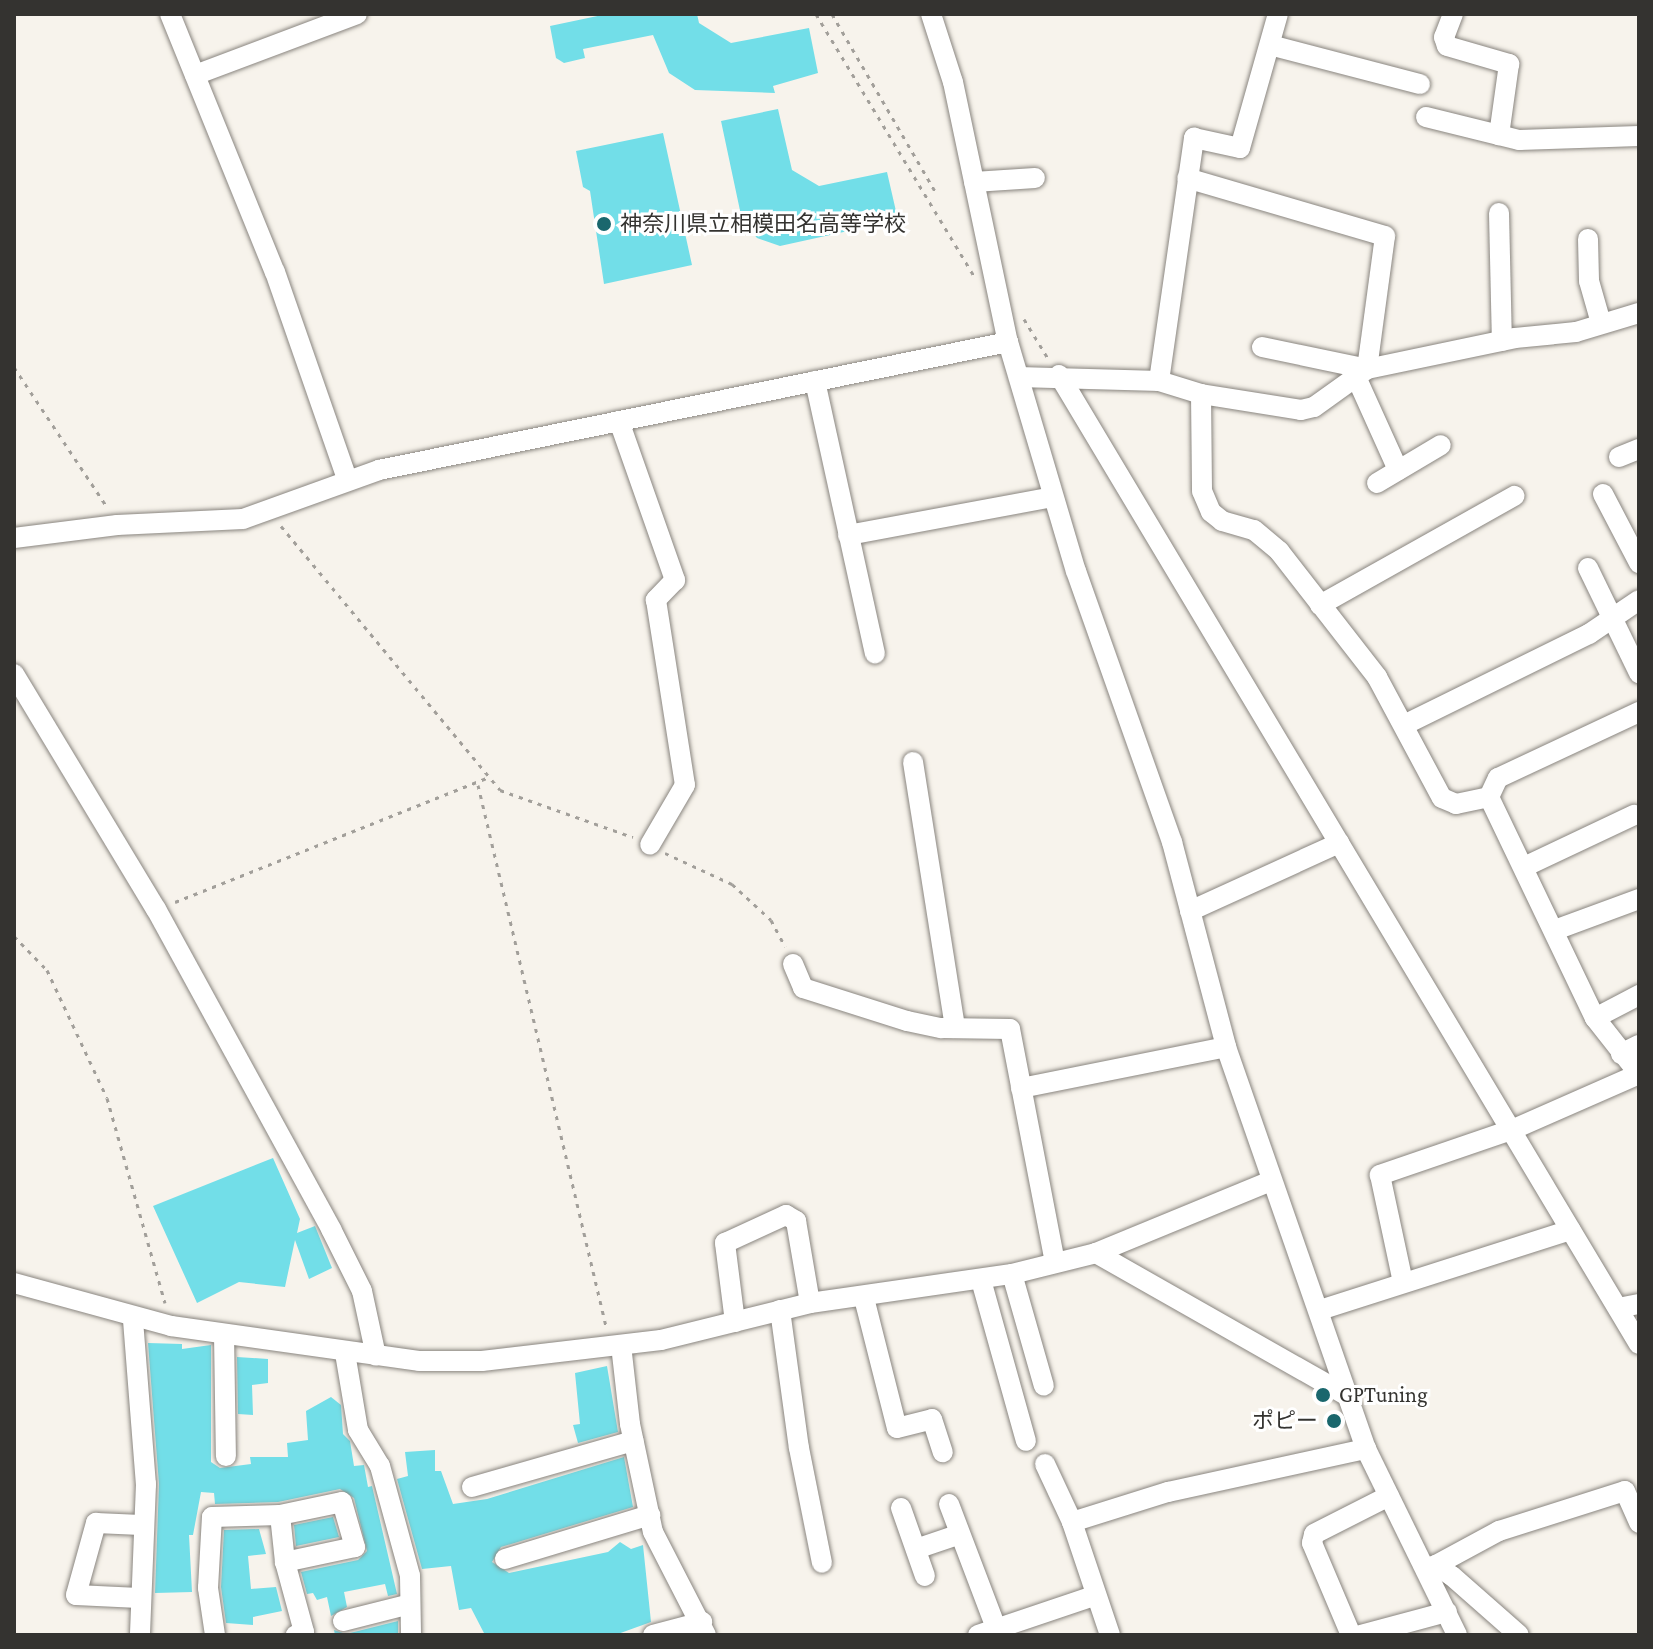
<!DOCTYPE html>
<meta charset="utf-8">
<style>
body{margin:0}
#map{position:relative;width:1653px;height:1649px;overflow:hidden;background:#f7f3ec;font-family:"Crimson Pro","Noto Sans JP",serif}
div>[style]{position:absolute}
.building>*{inset:0;background:#72dee8}
.path>*{height:3px;margin-top:-1.5px;transform-origin:0;background:repeating-linear-gradient(90deg,#a29f9a 0 4px,transparent 0 10px)}
.roads{filter:drop-shadow(0 0 2px #89857f) drop-shadow(0 0 2px #89857f)}
.minor>*{height:20px;margin:-10px;padding:0 10px;transform-origin:10px;border-radius:10px;background:#fff}
.dots>*{width:22px;height:22px;translate:-50% -50%;box-sizing:border-box;border:4px solid #fff;border-radius:50%}
span{translate:-50% -50%;white-space:nowrap;text-align:center;line-height:1.15;-webkit-text-stroke:6px #fff;paint-order:stroke}
.poi-label{font-size:22px;color:#343330}
.left{translate:0 -50%;text-align:left}
.right{translate:-100% -50%;text-align:right}
.frame{position:absolute;inset:0;border:16px solid #343330;pointer-events:none}
</style>
<div id="map">
<div class="building">
<i style="clip-path:polygon(607px 14px,697px 14px,699px 23px,731px 43px,809px 28px,818px 73px,773px 86px,775px 93px,695px 90px,669px 73px,653px 35px,583px 49px,585px 58px,564px 63px,556px 58px,550px 26px)"></i>
<i style="clip-path:polygon(778px 109px,792px 170px,819px 186px,887px 172px,898px 220px,780px 246px,757px 238px,742px 220px,721px 121px)"></i>
<i style="clip-path:polygon(663px 133px,692px 265px,604px 284px,590px 191px,583px 187px,576px 151px)"></i>
<i style="clip-path:polygon(273px 1158px,300px 1219px,297px 1233px,315px 1226px,332px 1268px,309px 1279px,295px 1240px,285px 1287px,239px 1282px,197px 1303px,153px 1206px)"></i>
<i style="clip-path:polygon(148px 1343px,182px 1344px,182px 1349px,211px 1345px,211px 1462px,220px 1468px,251px 1464px,250px 1457px,288px 1457px,287px 1443px,308px 1440px,306px 1411px,331px 1397px,341px 1405px,343px 1434px,350px 1441px,354px 1466px,364px 1465px,368px 1487px,372px 1486px,397px 1594px,388px 1596px,385px 1584px,344px 1592px,347px 1607px,331px 1616px,327px 1597px,317px 1600px,313px 1593px,307px 1594px,301px 1572px,358px 1560px,367px 1551px,354px 1498px,340px 1489px,278px 1502px,215px 1504px,214px 1493px,201px 1492px,193px 1535px,189px 1535px,192px 1592px,155px 1593px,159px 1484px)"></i>
<i style="clip-path:polygon(237px 1357px,268px 1359px,268px 1383px,252px 1385px,253px 1415px,238px 1414px)"></i>
<i style="clip-path:polygon(607px 1366px,618px 1432px,578px 1443px,573px 1425px,580px 1424px,575px 1373px)"></i>
<i style="clip-path:polygon(435px 1450px,435px 1471px,441px 1471px,453px 1504px,487px 1499px,624px 1457px,633px 1507px,501px 1547px,492px 1562px,509px 1573px,608px 1552px,620px 1542px,631px 1549px,643px 1545px,651px 1622px,615px 1635px,485px 1635px,471px 1608px,459px 1610px,451px 1566px,422px 1569px,397px 1479px,408px 1476px,405px 1452px)"></i>
<i style="clip-path:polygon(333px 1517px,339px 1537px,296px 1546px,294px 1525px)"></i>
<i style="clip-path:polygon(259px 1529px,266px 1554px,248px 1556px,251px 1589px,276px 1587px,282px 1611px,253px 1617px,253px 1625px,226px 1623px,221px 1587px,224px 1530px)"></i>
<i style="clip-path:polygon(398px 1621px,398px 1635px,335px 1635px,334px 1630px,346px 1634px)"></i>
</div>
<div class="path">
<i style="left:816px;top:14px;width:308px;rotate:58.9deg"></i>
<i style="left:832px;top:14px;width:205px;rotate:59.8deg"></i>
<i style="left:1024px;top:319px;width:48px;rotate:58.6deg"></i>
<i style="left:14px;top:367px;width:168px;rotate:56.4deg"></i>
<i style="left:281px;top:526px;width:343px;rotate:50.3deg"></i>
<i style="left:500px;top:790px;width:141px;rotate:19.5deg"></i>
<i style="left:478px;top:785px;width:556px;rotate:76.69deg"></i>
<i style="left:665px;top:853px;width:74px;rotate:24.8deg"></i>
<i style="left:732px;top:884px;width:53px;rotate:42.7deg"></i>
<i style="left:771px;top:920px;width:30px;rotate:62deg"></i>
<i style="left:175px;top:902px;width:336px;rotate:-21.7deg"></i>
<i style="left:14px;top:936px;width:47px;rotate:45.9deg"></i>
<i style="left:47px;top:970px;width:141px;rotate:64.9deg"></i>
<i style="left:107px;top:1098px;width:213px;rotate:74.2deg"></i>
</div>
<div class="roads">
<div class="minor">
<i style="left:170px;top:14px;width:279px;rotate:67.9deg"></i>
<i style="left:275px;top:272px;width:219px;rotate:70.8deg"></i>
<i style="left:931px;top:14px;width:71px;rotate:72.1deg"></i>
<i style="left:953px;top:82px;width:266px;rotate:78.1deg"></i>
<i style="left:1008px;top:342px;width:239px;rotate:73.5deg"></i>
<i style="left:1076px;top:571px;width:288px;rotate:70.5deg"></i>
<i style="left:1172px;top:842px;width:212px;rotate:75.2deg"></i>
<i style="left:1226px;top:1047px;width:426px;rotate:70.8deg"></i>
<i style="left:1366px;top:1449px;width:207px;rotate:63.9deg"></i>
<i style="left:1453px;top:14px;width:25px;rotate:111deg"></i>
<i style="left:1444px;top:37px;width:9px;rotate:72deg"></i>
<i style="left:1447px;top:46px;width:65px;rotate:16.2deg"></i>
<i style="left:1509px;top:64px;width:72px;rotate:98deg"></i>
<i style="left:1499px;top:135px;width:21px;rotate:14deg"></i>
<i style="left:1519px;top:140px;width:120px;rotate:-1.9deg"></i>
<i style="left:1270px;top:45px;width:155px;rotate:14.6deg"></i>
<i style="left:195px;top:75px;width:173px;rotate:-20.6deg"></i>
<i style="left:1426px;top:117px;width:75px;rotate:13.9deg"></i>
<i style="left:974px;top:182px;width:61px;rotate:-3.8deg"></i>
<i style="left:1499px;top:213px;width:128px;rotate:88.7deg"></i>
<i style="left:1588px;top:239px;width:42px;rotate:88.6deg"></i>
<i style="left:1589px;top:281px;width:44px;rotate:74.1deg"></i>
<i style="left:1262px;top:347px;width:107px;rotate:11.8deg"></i>
<i style="left:1367px;top:369px;width:151px;rotate:-11.8deg"></i>
<i style="left:1515px;top:338px;width:61px;rotate:-5.6deg"></i>
<i style="left:1576px;top:332px;width:66px;rotate:-16.8deg"></i>
<i style="left:1059px;top:375px;width:1129px;rotate:59.1deg"></i>
<i style="left:1019px;top:377px;width:140px;rotate:1.6deg"></i>
<i style="left:1159px;top:381px;width:246px;rotate:-81.8deg"></i>
<i style="left:1194px;top:138px;width:47px;rotate:12.3deg"></i>
<i style="left:1240px;top:148px;width:139px;rotate:-74.2deg"></i>
<i style="left:1357px;top:379px;width:100px;rotate:65.7deg"></i>
<i style="left:815px;top:381px;width:279px;rotate:77.6deg"></i>
<i style="left:1159px;top:381px;width:44px;rotate:17.2deg"></i>
<i style="left:1201px;top:394px;width:101px;rotate:9.1deg"></i>
<i style="left:1301px;top:410px;width:13px;rotate:-13deg"></i>
<i style="left:1314px;top:407px;width:65px;rotate:-35.6deg"></i>
<i style="left:1367px;top:369px;width:134px;rotate:-82.3deg"></i>
<i style="left:1385px;top:236px;width:206px;rotate:-163.7deg"></i>
<i style="left:1201px;top:394px;width:97px;rotate:89.4deg"></i>
<i style="left:1202px;top:491px;width:23px;rotate:67deg"></i>
<i style="left:1211px;top:512px;width:14px;rotate:39deg"></i>
<i style="left:1222px;top:521px;width:33px;rotate:16deg"></i>
<i style="left:1254px;top:530px;width:33px;rotate:40deg"></i>
<i style="left:1279px;top:551px;width:160px;rotate:52.1deg"></i>
<i style="left:1377px;top:677px;width:137px;rotate:61.8deg"></i>
<i style="left:1442px;top:798px;width:15px;rotate:23deg"></i>
<i style="left:1456px;top:804px;width:34px;rotate:-12deg"></i>
<i style="left:1489px;top:797px;width:245px;rotate:64.4deg"></i>
<i style="left:1595px;top:1018px;width:71px;rotate:51.8deg"></i>
<i style="left:1639px;top:1074px;width:137px;rotate:156.3deg"></i>
<i style="left:1514px;top:1129px;width:142px;rotate:161.1deg"></i>
<i style="left:1380px;top:1175px;width:109px;rotate:77.9deg"></i>
<i style="left:619px;top:421px;width:169px;rotate:70.6deg"></i>
<i style="left:675px;top:580px;width:28px;rotate:134deg"></i>
<i style="left:656px;top:600px;width:187px;rotate:81.1deg"></i>
<i style="left:685px;top:785px;width:69px;rotate:120.3deg"></i>
<i style="left:1619px;top:457px;width:22px;rotate:-22deg"></i>
<i style="left:1377px;top:483px;width:74px;rotate:-30.7deg"></i>
<i style="left:1603px;top:494px;width:78px;rotate:62.4deg"></i>
<i style="left:848px;top:535px;width:208px;rotate:-10.5deg"></i>
<i style="left:14px;top:538px;width:104px;rotate:-7.2deg"></i>
<i style="left:117px;top:525px;width:126px;rotate:-2.7deg"></i>
<i style="left:243px;top:519px;width:145px;rotate:-19.8deg"></i>
<i style="left:379px;top:470px;width:642px;rotate:-11.5deg"></i>
<i style="left:1588px;top:568px;width:117px;rotate:64.1deg"></i>
<i style="left:1320px;top:605px;width:223px;rotate:-29.3deg"></i>
<i style="left:14px;top:674px;width:275px;rotate:58.9deg"></i>
<i style="left:156px;top:909px;width:365px;rotate:61.3deg"></i>
<i style="left:331px;top:1229px;width:69px;rotate:63.4deg"></i>
<i style="left:362px;top:1291px;width:66px;rotate:77.8deg"></i>
<i style="left:1404px;top:725px;width:206px;rotate:-26.2deg"></i>
<i style="left:1589px;top:634px;width:60px;rotate:-34.2deg"></i>
<i style="left:913px;top:762px;width:269px;rotate:81deg"></i>
<i style="left:1489px;top:797px;width:21px;rotate:-65deg"></i>
<i style="left:1498px;top:778px;width:156px;rotate:-25.1deg"></i>
<i style="left:1524px;top:867px;width:122px;rotate:-25.3deg"></i>
<i style="left:1190px;top:911px;width:164px;rotate:-24.5deg"></i>
<i style="left:1555px;top:930px;width:90px;rotate:-20.3deg"></i>
<i style="left:793px;top:964px;width:26px;rotate:67deg"></i>
<i style="left:803px;top:988px;width:109px;rotate:17.6deg"></i>
<i style="left:907px;top:1021px;width:35px;rotate:12deg"></i>
<i style="left:941px;top:1028px;width:69px;rotate:0.8deg"></i>
<i style="left:1010px;top:1029px;width:238px;rotate:79.1deg"></i>
<i style="left:1595px;top:1018px;width:50px;rotate:-27.6deg"></i>
<i style="left:1621px;top:1054px;width:20px;rotate:-27deg"></i>
<i style="left:1021px;top:1088px;width:209px;rotate:-11.3deg"></i>
<i style="left:1096px;top:1253px;width:285px;rotate:29.6deg"></i>
<i style="left:1012px;top:1274px;width:116px;rotate:74.1deg"></i>
<i style="left:981px;top:1280px;width:167px;rotate:74.4deg"></i>
<i style="left:14px;top:1283px;width:163px;rotate:15.3deg"></i>
<i style="left:171px;top:1326px;width:250px;rotate:8deg"></i>
<i style="left:419px;top:1361px;width:63px"></i>
<i style="left:482px;top:1361px;width:180px;rotate:-6.7deg"></i>
<i style="left:661px;top:1340px;width:154px;rotate:-13.9deg"></i>
<i style="left:810px;top:1303px;width:204px;rotate:-8.2deg"></i>
<i style="left:1012px;top:1274px;width:87px;rotate:-14deg"></i>
<i style="left:1096px;top:1253px;width:189px;rotate:-22.4deg"></i>
<i style="left:864px;top:1298px;width:134px;rotate:75.8deg"></i>
<i style="left:897px;top:1428px;width:36px;rotate:-14deg"></i>
<i style="left:932px;top:1419px;width:35px;rotate:72deg"></i>
<i style="left:1618px;top:1308px;width:21px;rotate:-11deg"></i>
<i style="left:780px;top:1310px;width:139px;rotate:82.2deg"></i>
<i style="left:799px;top:1448px;width:117px;rotate:78.7deg"></i>
<i style="left:1320px;top:1310px;width:263px;rotate:-17.7deg"></i>
<i style="left:133px;top:1320px;width:165px;rotate:85.5deg"></i>
<i style="left:146px;top:1484px;width:151px;rotate:92.3deg"></i>
<i style="left:735px;top:1322px;width:80px;rotate:-97.2deg"></i>
<i style="left:725px;top:1243px;width:67px;rotate:-24.7deg"></i>
<i style="left:786px;top:1215px;width:12px;rotate:31deg"></i>
<i style="left:796px;top:1221px;width:83px;rotate:80.3deg"></i>
<i style="left:224px;top:1334px;width:122px;rotate:89.1deg"></i>
<i style="left:621px;top:1345px;width:80px;rotate:83.5deg"></i>
<i style="left:630px;top:1424px;width:110px;rotate:78deg"></i>
<i style="left:653px;top:1532px;width:116px;rotate:62.8deg"></i>
<i style="left:345px;top:1353px;width:78px;rotate:80.4deg"></i>
<i style="left:358px;top:1430px;width:42px;rotate:58.6deg"></i>
<i style="left:380px;top:1466px;width:114px;rotate:74.7deg"></i>
<i style="left:410px;top:1576px;width:59px;rotate:89deg"></i>
<i style="left:1045px;top:1464px;width:64px;rotate:65deg"></i>
<i style="left:472px;top:1487px;width:168px;rotate:-15.9deg"></i>
<i style="left:949px;top:1504px;width:133px;rotate:69.2deg"></i>
<i style="left:901px;top:1508px;width:72px;rotate:70.6deg"></i>
<i style="left:280px;top:1515px;width:63px;rotate:-11.8deg"></i>
<i style="left:342px;top:1502px;width:47px;rotate:73.9deg"></i>
<i style="left:355px;top:1547px;width:72px;rotate:167.9deg"></i>
<i style="left:916px;top:1549px;width:46px;rotate:-18.8deg"></i>
<i style="left:505px;top:1559px;width:152px;rotate:-16.9deg"></i>
<i style="left:1436px;top:1565px;width:72px;rotate:-28.4deg"></i>
<i style="left:1499px;top:1531px;width:132px;rotate:-17.6deg"></i>
<i style="left:1625px;top:1491px;width:35px;rotate:66deg"></i>
<i style="left:1426px;top:1569px;width:11px;rotate:-22deg"></i>
<i style="left:1436px;top:1565px;width:19px;rotate:35deg"></i>
<i style="left:1452px;top:1576px;width:89px;rotate:41.4deg"></i>
<i style="left:139px;top:1598px;width:63px;rotate:-177.3deg"></i>
<i style="left:76px;top:1595px;width:75px;rotate:-74.5deg"></i>
<i style="left:96px;top:1523px;width:45px;rotate:2.5deg"></i>
<i style="left:343px;top:1621px;width:69px;rotate:-14.2deg"></i>
<i style="left:215px;top:1635px;width:48px;rotate:-98.5deg"></i>
<i style="left:208px;top:1588px;width:71px;rotate:-86.8deg"></i>
<i style="left:212px;top:1517px;width:68px;rotate:-1.7deg"></i>
<i style="left:280px;top:1515px;width:47px;rotate:83.9deg"></i>
<i style="left:285px;top:1562px;width:73px;rotate:74.8deg"></i>
<i style="left:304px;top:1632px;width:9px;rotate:159deg"></i>
<i style="left:653px;top:1635px;width:51px;rotate:-14.9deg"></i>
<i style="left:978px;top:1635px;width:122px;rotate:-18.6deg"></i>
<i style="left:1110px;top:1635px;width:119px;rotate:-108.6deg"></i>
<i style="left:1072px;top:1522px;width:101px;rotate:-17.4deg"></i>
<i style="left:1168px;top:1492px;width:203px;rotate:-12.3deg"></i>
<i style="left:1351px;top:1635px;width:100px;rotate:-113deg"></i>
<i style="left:1312px;top:1543px;width:9px;rotate:-77deg"></i>
<i style="left:1314px;top:1534px;width:84px;rotate:-26.9deg"></i>
<i style="left:1361px;top:1635px;width:89px;rotate:-15deg"></i>
</div>
</div>
<div class="dots">
<i style="left:604px;top:224px;background:#1a676d"></i>
<i style="left:1323px;top:1395px;background:#1a676d"></i>
<i style="left:1334px;top:1421px;background:#1a676d"></i>
</div>
<div class="poi-label">
<span class="left" style="left:620px;top:224px">神奈川県立相模田名高等学校</span>
<span class="left" style="left:1339px;top:1395px">GPTuning</span>
<span class="right" style="left:1318px;top:1421px">ポピー</span>
</div>
<div class="frame"></div>
</div>
